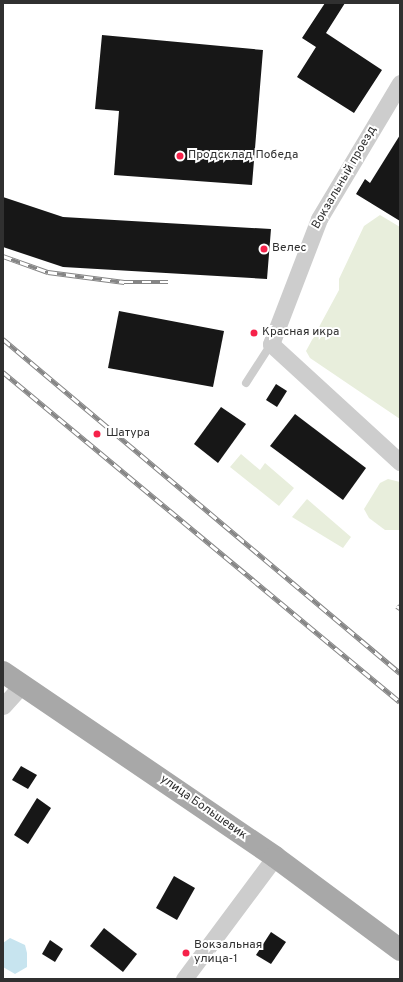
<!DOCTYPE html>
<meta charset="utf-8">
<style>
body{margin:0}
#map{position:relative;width:403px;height:982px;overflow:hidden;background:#fff;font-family:Overpass,sans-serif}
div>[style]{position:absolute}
.green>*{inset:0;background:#e8eedc}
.water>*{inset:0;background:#c7e4ef}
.building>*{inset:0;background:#171717}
.lane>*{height:8px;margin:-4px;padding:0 4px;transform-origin:4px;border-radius:4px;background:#cdcdcd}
.street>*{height:17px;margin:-8.5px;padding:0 8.5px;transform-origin:8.5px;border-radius:8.5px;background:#cdcdcd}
.primary>*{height:22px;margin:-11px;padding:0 11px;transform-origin:11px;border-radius:11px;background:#a8a8a8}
.rail>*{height:4.5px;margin-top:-2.25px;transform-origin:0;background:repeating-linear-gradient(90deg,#fff 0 9px,#858585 0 18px);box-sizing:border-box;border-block:1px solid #858585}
.dots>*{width:11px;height:11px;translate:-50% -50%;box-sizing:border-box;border:2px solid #fff;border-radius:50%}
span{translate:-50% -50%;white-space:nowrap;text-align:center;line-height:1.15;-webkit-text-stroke:4px #fff;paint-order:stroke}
.poi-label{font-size:12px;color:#303030}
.left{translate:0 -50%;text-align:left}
.street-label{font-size:12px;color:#303030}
.frame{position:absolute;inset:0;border:4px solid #303030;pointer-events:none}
</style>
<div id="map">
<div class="green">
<i style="clip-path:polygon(380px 215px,400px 227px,400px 419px,310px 358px,306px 351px,339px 290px,339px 279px,364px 226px)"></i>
<i style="clip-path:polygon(241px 454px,260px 470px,265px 463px,294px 488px,279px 506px,230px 467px)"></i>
<i style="clip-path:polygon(388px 479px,400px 482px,400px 530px,385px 530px,369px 518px,364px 509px,380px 483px)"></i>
<i style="clip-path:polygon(307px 499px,351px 537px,343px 548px,292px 517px)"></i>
</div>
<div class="water">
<i style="clip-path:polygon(10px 938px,25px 945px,27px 953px,27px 967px,15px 974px,3px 967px,3px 943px)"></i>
</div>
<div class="building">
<i style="clip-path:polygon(325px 3px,345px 3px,326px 33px,382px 70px,354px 113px,297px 77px,316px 47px,302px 38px)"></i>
<i style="clip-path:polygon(102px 35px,263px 50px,252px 185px,114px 175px,119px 111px,95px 109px)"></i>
<i style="clip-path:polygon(400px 135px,400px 221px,356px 194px,365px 179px,370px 183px)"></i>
<i style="clip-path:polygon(3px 197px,63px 217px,271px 229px,267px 279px,63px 267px,3px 247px)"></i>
<i style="clip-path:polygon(119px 311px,224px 331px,213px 387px,108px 368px)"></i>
<i style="clip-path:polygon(276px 384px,287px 391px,277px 407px,266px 400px)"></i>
<i style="clip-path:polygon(221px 407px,246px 424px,218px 463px,194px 444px)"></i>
<i style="clip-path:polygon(295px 414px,366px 468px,343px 500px,270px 446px)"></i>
<i style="clip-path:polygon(21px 766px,37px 775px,28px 789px,12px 780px)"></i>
<i style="clip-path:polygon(37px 798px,51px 808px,28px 844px,14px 835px)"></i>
<i style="clip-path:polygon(174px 876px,195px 888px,177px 920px,156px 908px)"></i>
<i style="clip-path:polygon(104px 928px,137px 954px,123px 972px,90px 946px)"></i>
<i style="clip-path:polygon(271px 932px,286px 942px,271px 964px,256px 955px)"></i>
<i style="clip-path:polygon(50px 940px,63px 949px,55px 962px,42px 954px)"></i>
</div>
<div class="lane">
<i style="left:246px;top:383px;width:46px;rotate:-57.3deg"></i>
</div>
<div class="street">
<i style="left:400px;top:83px;width:158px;rotate:120.8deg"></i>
<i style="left:319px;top:219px;width:134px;rotate:111deg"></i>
<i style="left:271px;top:344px;width:175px;rotate:42.5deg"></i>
<i style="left:3px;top:706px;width:28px;rotate:-48deg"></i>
<i style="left:184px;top:979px;width:152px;rotate:-53.3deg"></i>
</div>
<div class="primary">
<i style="left:3px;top:672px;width:329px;rotate:34.2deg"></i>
<i style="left:275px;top:857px;width:156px;rotate:36.6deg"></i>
</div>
<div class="rail">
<i style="left:3px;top:256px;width:48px;rotate:19.6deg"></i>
<i style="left:48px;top:272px;width:77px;rotate:7.5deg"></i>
<i style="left:124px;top:282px;width:44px"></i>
<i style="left:3px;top:339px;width:519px;rotate:40.07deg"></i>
<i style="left:3px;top:372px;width:516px;rotate:39.73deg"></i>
<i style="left:397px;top:606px;width:4px;rotate:34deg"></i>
</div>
<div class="dots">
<i style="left:180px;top:156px;background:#f6224a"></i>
<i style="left:264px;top:249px;background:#f6224a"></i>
<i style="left:254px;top:333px;background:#f6224a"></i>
<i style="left:97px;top:434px;background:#f6224a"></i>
<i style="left:186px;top:953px;background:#f6224a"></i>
</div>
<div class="poi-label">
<span class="left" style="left:188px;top:156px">Продсклад Победа</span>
<span class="left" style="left:272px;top:249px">Велес</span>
<span class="left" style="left:262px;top:333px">Красная икра</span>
<span class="left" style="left:106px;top:434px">Шатура</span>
<span class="left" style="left:194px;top:953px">Вокзальная<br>улица-1</span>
</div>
<div class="street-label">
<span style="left:345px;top:178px;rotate:-60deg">Вокзальный проезд</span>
<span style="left:203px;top:808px;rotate:35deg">улица Большевик</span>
</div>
<div class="frame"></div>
</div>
